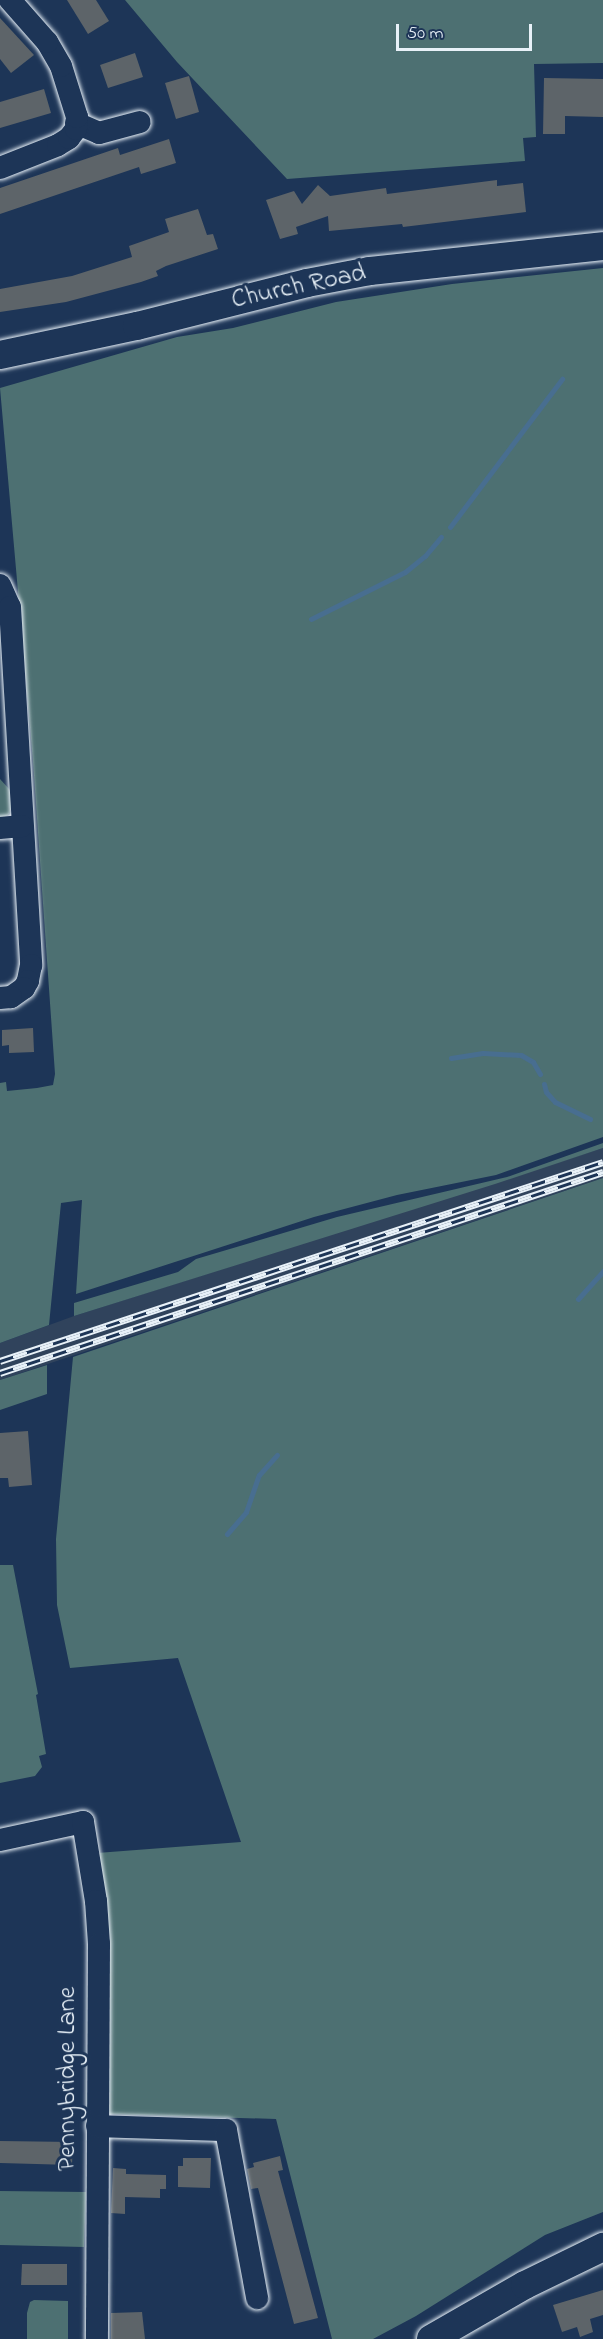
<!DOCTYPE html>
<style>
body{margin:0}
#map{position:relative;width:603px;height:2339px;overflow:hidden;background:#1d3557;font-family:"Indie Flower",sans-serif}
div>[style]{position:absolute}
.built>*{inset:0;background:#30435c}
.green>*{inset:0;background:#4d7072}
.stream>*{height:5px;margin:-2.5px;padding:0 2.5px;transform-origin:2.5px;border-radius:2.5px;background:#486e90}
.building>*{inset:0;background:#5d6469}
.roads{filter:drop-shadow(0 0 2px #e8f1f8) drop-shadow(0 0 2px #e8f1f8)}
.minor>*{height:22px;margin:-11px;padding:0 11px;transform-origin:11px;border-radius:11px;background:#1d3557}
.major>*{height:28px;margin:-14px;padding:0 14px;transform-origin:14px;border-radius:14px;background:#1d3557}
.rail>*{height:7px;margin-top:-3.5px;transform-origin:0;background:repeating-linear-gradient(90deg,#1d3557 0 14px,#e8f1f8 0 28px);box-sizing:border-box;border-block:2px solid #e8f1f8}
span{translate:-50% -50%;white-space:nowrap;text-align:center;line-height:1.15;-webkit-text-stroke:6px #1d3557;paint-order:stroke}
.street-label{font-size:26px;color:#e8f1f8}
.scale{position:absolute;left:396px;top:24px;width:136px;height:27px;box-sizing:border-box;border:3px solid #e8f1f8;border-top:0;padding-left:8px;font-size:18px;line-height:21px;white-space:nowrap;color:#e8f1f8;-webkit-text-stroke:4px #1d3557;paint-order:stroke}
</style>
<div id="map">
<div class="built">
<i style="clip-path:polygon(603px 1148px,603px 1178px,0 1380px,0 1343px,74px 1316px)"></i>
</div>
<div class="green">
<i style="clip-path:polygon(125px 0,603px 0,603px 63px,534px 64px,536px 137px,523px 138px,525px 161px,287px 179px,177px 62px)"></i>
<i style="clip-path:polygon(603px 268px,603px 1137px,496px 1175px,397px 1195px,314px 1217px,76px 1294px,82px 1200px,61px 1203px,49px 1325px,0 1343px,0 1083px,6px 1082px,7px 1091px,37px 1088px,53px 1085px,55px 1074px,33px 761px,0 388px,177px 337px,233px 328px,336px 302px,452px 284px)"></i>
<i style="clip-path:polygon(0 779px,10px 790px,12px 806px,9px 814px,0 820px)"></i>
<i style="clip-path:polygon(603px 1143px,603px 1148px,495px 1184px,74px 1316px,74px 1303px,178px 1272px,196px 1259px,337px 1217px,507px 1177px)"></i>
<i style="clip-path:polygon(603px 1178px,603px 2212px,545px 2235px,416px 2316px,373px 2339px,332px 2339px,276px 2119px,105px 2114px,97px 1853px,241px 1842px,178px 1658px,70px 1668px,57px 1605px,56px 1539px,73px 1357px)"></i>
<i style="clip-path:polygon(47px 1365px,47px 1394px,0 1410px,0 1380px)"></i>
<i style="clip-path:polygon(0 1565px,13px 1565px,38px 1694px,36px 1695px,46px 1754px,39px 1756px,42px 1767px,35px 1776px,0 1783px)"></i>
<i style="clip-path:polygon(0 2191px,86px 2192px,84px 2247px,0 2245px)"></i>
<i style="clip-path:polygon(34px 2300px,68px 2301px,68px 2339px,27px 2339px,27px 2313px,30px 2302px)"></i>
</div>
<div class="stream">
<i style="left:450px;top:527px;width:186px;rotate:-52.9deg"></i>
<i style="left:311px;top:619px;width:105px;rotate:-26.6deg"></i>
<i style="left:405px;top:572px;width:26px;rotate:-39deg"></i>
<i style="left:425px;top:556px;width:25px;rotate:-50deg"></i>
<i style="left:451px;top:1058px;width:32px;rotate:-9deg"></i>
<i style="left:483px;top:1053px;width:38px;rotate:3deg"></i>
<i style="left:521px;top:1055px;width:14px;rotate:30deg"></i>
<i style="left:533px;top:1062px;width:14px;rotate:60deg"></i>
<i style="left:544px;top:1084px;width:8px;rotate:76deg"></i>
<i style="left:546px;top:1092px;width:13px;rotate:48deg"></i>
<i style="left:555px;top:1102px;width:39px;rotate:26deg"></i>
<i style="left:578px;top:1299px;width:38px;rotate:-48deg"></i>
<i style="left:227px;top:1534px;width:29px;rotate:-49deg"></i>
<i style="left:246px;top:1512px;width:39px;rotate:-71deg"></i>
<i style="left:259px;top:1475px;width:27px;rotate:-48deg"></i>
</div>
<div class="building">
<i style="clip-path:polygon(67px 0,96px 0,109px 21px,88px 34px)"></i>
<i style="clip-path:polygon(0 18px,34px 55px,11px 73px,0 59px)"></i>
<i style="clip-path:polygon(135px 53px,143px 77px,108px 88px,100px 65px)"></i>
<i style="clip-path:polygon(189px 76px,199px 112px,176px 119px,165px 83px)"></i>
<i style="clip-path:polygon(544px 78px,603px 79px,603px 117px,565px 116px,565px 134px,543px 134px)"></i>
<i style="clip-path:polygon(44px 89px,51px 113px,0 128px,0 102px)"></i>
<i style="clip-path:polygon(169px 139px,176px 163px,141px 174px,139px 167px,0 214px,0 188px,118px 148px,120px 155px)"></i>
<i style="clip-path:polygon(497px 180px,497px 186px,523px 183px,526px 212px,403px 227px,402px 224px,329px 231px,328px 216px,296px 227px,298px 234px,280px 239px,266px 200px,294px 191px,302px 204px,318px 185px,330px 196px,386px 188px,387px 194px)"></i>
<i style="clip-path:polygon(198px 209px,207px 235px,213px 234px,218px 249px,166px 266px,156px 271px,158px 276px,141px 282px,66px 302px,0 312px,0 289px,72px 276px,132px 257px,129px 246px,169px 232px,165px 219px)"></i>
<i style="clip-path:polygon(33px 1028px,34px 1052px,9px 1053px,9px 1045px,2px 1046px,2px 1030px)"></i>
<i style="clip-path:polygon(28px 1431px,32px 1485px,9px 1487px,8px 1478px,0 1478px,0 1433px)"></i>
<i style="clip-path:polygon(0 2141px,73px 2142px,72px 2165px,0 2163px)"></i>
<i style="clip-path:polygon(280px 2156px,283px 2170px,278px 2171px,318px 2318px,294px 2324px,258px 2188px,251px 2189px,247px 2169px,254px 2167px,253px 2163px)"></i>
<i style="clip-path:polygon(183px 2158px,211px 2158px,210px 2188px,178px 2187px,178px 2166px,183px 2166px)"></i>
<i style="clip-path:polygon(113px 2168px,126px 2169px,126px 2174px,166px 2175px,166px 2189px,160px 2189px,160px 2198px,125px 2197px,125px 2214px,111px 2213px)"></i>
<i style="clip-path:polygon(22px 2264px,67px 2264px,67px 2285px,21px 2285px)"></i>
<i style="clip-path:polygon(603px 2290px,603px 2315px,590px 2319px,593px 2332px,580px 2337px,577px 2327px,562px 2332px,553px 2305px)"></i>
<i style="clip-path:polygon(142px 2312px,145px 2339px,111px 2339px,111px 2313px)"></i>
</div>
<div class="roads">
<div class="minor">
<i style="left:76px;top:123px;width:25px;rotate:23deg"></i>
<i style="left:99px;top:133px;width:42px;rotate:-15deg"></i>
<i style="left:0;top:168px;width:62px;rotate:-21.6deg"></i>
<i style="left:58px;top:145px;width:13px;rotate:-32deg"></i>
<i style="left:69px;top:138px;width:11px;rotate:-52deg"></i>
<i style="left:76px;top:129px;width:12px;rotate:-85deg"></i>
<i style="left:77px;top:117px;width:53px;rotate:-107.4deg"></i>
<i style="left:61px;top:66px;width:28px;rotate:-120deg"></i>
<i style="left:47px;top:42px;width:56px;rotate:-131.4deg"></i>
<i style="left:0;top:585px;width:24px;rotate:66deg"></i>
<i style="left:10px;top:607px;width:359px;rotate:86.6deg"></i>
<i style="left:31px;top:965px;width:16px;rotate:101deg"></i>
<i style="left:28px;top:981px;width:8px;rotate:120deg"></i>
<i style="left:24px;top:988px;width:16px;rotate:145deg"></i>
<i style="left:11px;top:997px;width:11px;rotate:175deg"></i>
<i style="left:0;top:828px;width:22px;rotate:-5deg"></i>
<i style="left:0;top:1840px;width:85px;rotate:-12.2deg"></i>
<i style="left:83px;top:1822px;width:80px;rotate:80.7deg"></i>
<i style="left:96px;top:1901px;width:43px;rotate:86deg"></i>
<i style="left:99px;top:1944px;width:395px;rotate:90.3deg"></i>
<i style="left:97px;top:2126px;width:129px;rotate:1.8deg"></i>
<i style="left:226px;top:2130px;width:171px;rotate:79.5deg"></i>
</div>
<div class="major">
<i style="left:0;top:355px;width:140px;rotate:-12deg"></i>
<i style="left:137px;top:326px;width:175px;rotate:-14.2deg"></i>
<i style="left:307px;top:283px;width:64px;rotate:-10.8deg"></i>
<i style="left:370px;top:271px;width:234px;rotate:-6.1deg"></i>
<i style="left:431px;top:2339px;width:108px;rotate:-29.9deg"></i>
<i style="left:525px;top:2285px;width:87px;rotate:-26deg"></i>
</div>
</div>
<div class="rail">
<i style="left:0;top:1361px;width:635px;rotate:-18.26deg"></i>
<i style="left:0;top:1373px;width:636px;rotate:-18.43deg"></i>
</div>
<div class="street-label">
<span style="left:299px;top:288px;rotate:-12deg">Church Road</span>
<span style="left:69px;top:2079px;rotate:-90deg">Pennybridge Lane</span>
</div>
<div class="scale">50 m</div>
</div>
